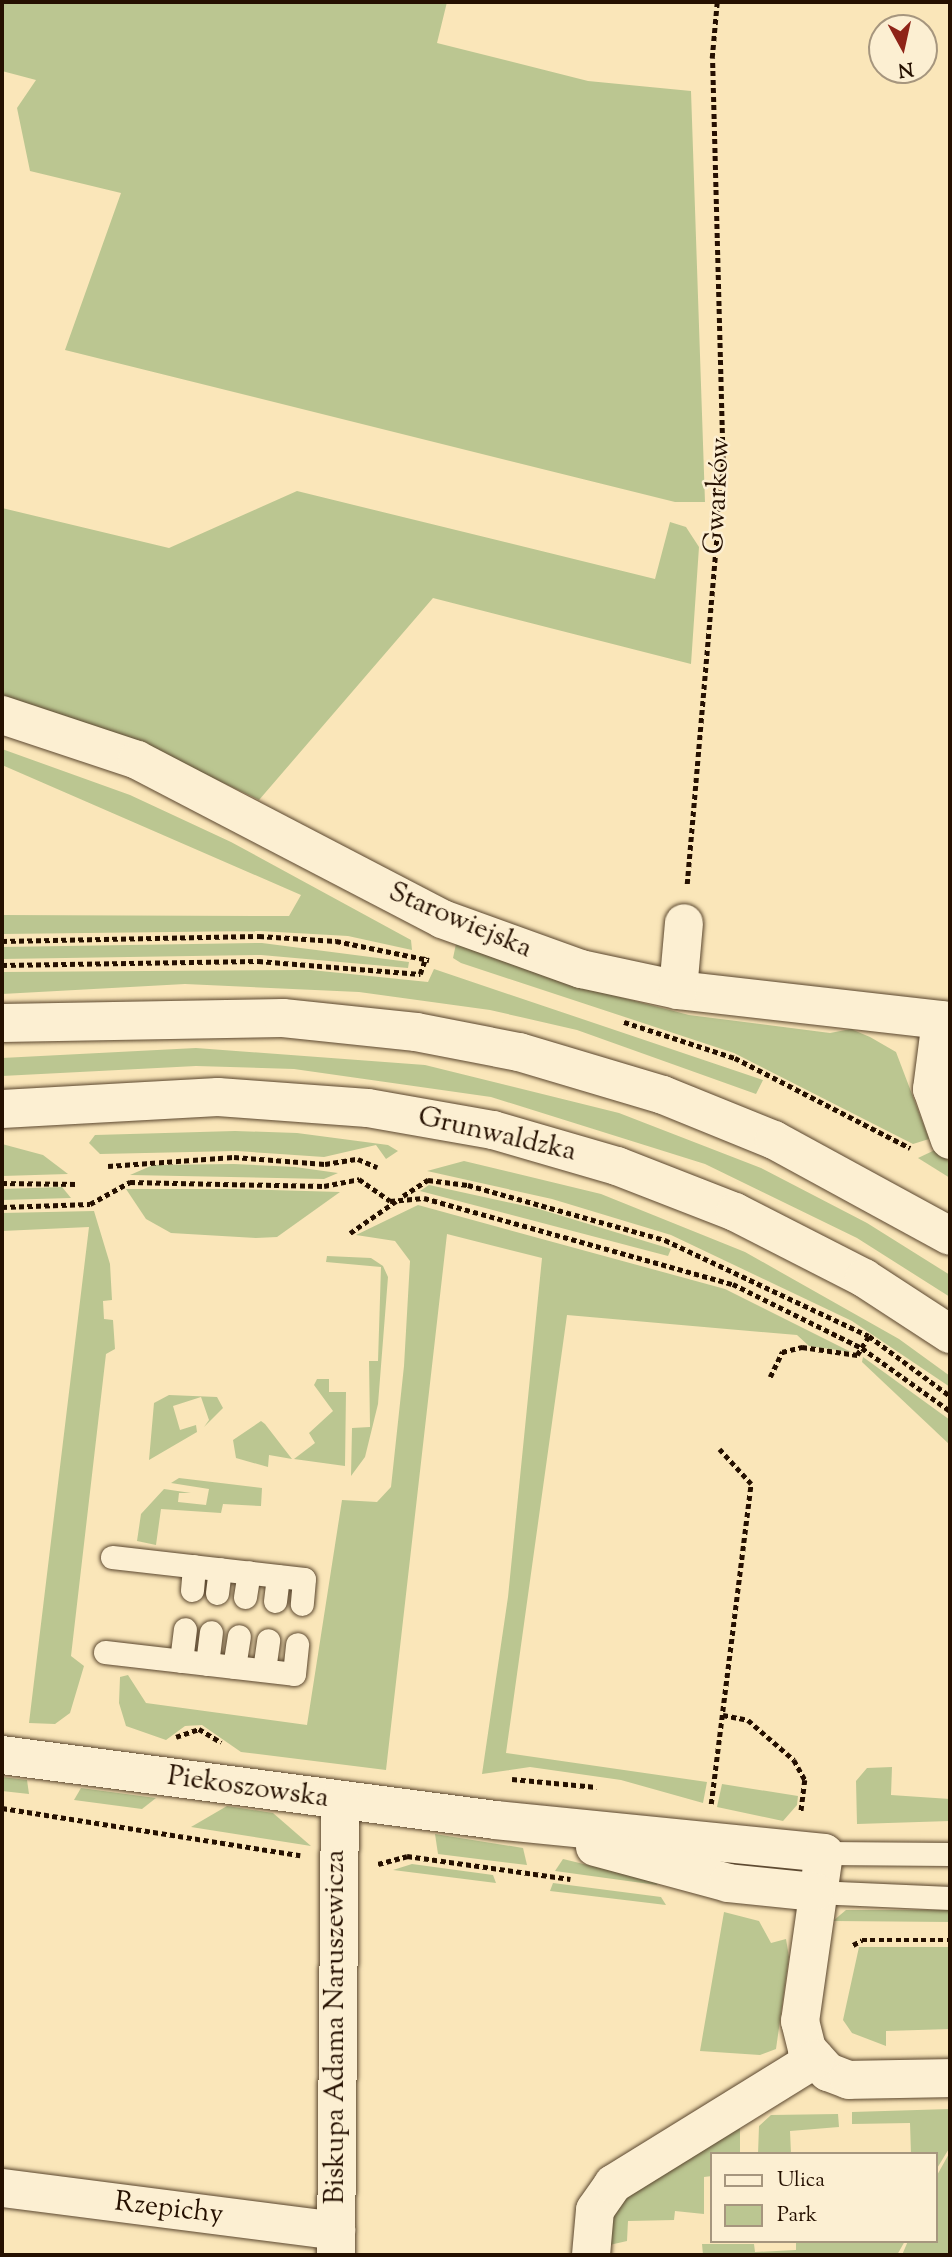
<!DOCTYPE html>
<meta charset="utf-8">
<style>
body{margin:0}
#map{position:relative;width:952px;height:2257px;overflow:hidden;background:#fae6b9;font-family:"Sorts Mill Goudy",serif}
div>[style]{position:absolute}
.green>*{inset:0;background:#bbc691}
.path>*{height:4.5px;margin-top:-2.25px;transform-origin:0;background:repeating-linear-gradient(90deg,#251000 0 5px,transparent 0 8.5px)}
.roads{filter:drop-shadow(0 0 2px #5a462e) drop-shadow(0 0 2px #5a462e)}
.lane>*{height:23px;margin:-11.5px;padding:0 11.5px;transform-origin:11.5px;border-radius:11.5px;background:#fcefd2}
.street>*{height:38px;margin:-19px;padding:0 19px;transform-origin:19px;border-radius:19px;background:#fcefd2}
.secondary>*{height:38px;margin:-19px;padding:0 19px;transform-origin:19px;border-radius:19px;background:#fcefd2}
span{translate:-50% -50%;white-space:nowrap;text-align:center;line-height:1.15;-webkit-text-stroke:5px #fcefd2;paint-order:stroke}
.street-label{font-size:28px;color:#251000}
.frame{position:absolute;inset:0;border:4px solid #251000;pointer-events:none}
.legend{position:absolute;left:710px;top:2152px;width:228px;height:91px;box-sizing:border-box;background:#fcefd2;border:2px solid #a6967e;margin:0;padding:9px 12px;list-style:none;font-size:21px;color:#251000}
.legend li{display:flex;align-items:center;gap:14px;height:35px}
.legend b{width:35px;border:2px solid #a6967e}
.north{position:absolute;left:868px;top:14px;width:70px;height:70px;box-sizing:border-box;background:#fcefd2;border:2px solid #a6967e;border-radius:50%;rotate:172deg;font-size:19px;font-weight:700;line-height:28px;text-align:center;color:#251000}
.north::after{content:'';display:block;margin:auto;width:24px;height:32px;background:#8f2418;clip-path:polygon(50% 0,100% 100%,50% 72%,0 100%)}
</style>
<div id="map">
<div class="green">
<i style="clip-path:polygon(2px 2px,447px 2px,437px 43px,588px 81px,691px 91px,705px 502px,675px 502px,65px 350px,121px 193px,30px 171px,17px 108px,36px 80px,2px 71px)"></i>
<i style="clip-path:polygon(297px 491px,655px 579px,670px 522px,686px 527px,699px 547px,691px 664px,433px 598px,259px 800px,165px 755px,2px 696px,2px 508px,169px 548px)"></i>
<i style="clip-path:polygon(2px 749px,130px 795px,231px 842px,411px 940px,412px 950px,348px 936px,260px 931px,2px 934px,2px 915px,289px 916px,301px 895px,2px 765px)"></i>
<i style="clip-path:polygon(262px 943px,409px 962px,408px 968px,261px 955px,2px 959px,2px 947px)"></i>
<i style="clip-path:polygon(456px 944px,558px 981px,689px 1015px,830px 1033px,851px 1029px,870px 1037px,896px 1052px,929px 1139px,913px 1144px,734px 1053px,461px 963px,453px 958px)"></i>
<i style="clip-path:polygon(434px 969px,763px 1080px,756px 1094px,577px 1030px,490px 1010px,359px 992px,185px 984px,2px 994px,2px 972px,311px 970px,428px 982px)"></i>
<i style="clip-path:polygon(196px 1048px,425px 1065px,619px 1113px,761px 1168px,867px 1223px,950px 1275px,950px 1297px,857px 1238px,705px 1164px,491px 1097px,294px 1069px,196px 1066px,2px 1076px,2px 1058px)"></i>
<i style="clip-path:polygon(235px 1131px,297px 1133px,388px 1145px,398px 1151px,386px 1159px,376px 1145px,324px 1157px,236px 1151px,100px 1154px,89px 1143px,95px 1135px)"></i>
<i style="clip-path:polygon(2px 1144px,43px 1155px,68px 1174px,2px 1176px)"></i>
<i style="clip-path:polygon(937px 1149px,950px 1163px,950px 1178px,918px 1158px)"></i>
<i style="clip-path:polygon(464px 1161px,601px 1194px,745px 1252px,899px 1339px,950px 1376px,950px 1387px,852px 1321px,671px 1235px,552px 1199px,427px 1171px)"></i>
<i style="clip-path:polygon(234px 1164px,295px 1167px,338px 1173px,324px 1179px,130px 1175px,153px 1165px)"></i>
<i style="clip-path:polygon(429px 1185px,539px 1209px,671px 1249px,668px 1256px,420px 1191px)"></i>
<i style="clip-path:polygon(62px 1187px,71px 1198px,2px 1200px,2px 1189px)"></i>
<i style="clip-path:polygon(126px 1189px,235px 1189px,340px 1192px,277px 1237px,256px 1238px,171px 1233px,146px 1219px)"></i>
<i style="clip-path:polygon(418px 1205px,725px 1289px,851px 1352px,809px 1346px,797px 1335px,567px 1315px,506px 1753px,707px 1782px,703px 1803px,621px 1780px,530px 1767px,482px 1774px,508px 1597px,542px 1258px,447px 1234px,386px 1770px,241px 1752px,202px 1725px,185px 1726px,166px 1740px,126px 1726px,119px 1703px,120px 1677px,128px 1675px,146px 1703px,307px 1725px,342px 1500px,377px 1502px,391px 1487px,404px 1366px,410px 1261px,395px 1241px,356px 1235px)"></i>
<i style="clip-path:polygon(94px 1211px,110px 1264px,112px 1300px,103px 1301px,104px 1319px,113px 1320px,115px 1349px,106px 1354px,71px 1656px,84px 1666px,70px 1713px,55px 1724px,29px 1723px,89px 1227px,2px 1231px,2px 1213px)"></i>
<i style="clip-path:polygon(327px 1256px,371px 1258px,383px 1266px,388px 1277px,378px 1404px,365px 1457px,351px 1476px,352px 1428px,370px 1427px,369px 1361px,378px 1361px,381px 1267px,326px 1262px)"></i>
<i style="clip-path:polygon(863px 1357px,950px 1420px,950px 1445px,862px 1362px)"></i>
<i style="clip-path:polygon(317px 1379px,329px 1379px,329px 1392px,346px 1392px,345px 1466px,294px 1459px,315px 1443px,309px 1433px,333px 1411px,314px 1385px)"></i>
<i style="clip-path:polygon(169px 1395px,217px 1397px,223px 1408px,204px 1427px,209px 1420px,201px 1397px,173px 1406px,180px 1430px,196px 1425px,197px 1432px,149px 1460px,154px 1403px)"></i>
<i style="clip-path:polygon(261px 1421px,265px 1424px,292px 1459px,269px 1455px,268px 1467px,236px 1458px,233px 1440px)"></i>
<i style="clip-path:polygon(179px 1478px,262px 1488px,261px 1506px,223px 1504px,221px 1513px,161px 1509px,156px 1545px,137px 1541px,141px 1514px,164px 1489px,191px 1493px,179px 1493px,178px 1502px,206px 1505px,209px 1489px,171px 1483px)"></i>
<i style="clip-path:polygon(892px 1767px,891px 1795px,950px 1799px,950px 1821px,857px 1824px,856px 1781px,867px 1768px)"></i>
<i style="clip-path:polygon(2px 1777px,27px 1780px,29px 1794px,2px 1791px)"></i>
<i style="clip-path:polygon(722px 1784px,798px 1796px,797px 1805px,783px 1821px,717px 1807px)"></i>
<i style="clip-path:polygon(81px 1788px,156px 1798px,142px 1809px,74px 1800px)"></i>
<i style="clip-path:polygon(227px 1806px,273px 1813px,311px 1846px,191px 1827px)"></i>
<i style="clip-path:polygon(435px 1834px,523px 1848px,527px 1865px,438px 1854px)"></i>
<i style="clip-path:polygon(563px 1859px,658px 1882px,657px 1885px,555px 1871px)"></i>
<i style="clip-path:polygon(412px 1864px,493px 1875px,496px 1883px,393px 1870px)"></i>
<i style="clip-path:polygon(553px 1883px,661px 1897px,666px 1905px,550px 1891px)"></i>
<i style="clip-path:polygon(846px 1910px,950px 1910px,950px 1922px,833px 1921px)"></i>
<i style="clip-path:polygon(724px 1912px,759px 1921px,771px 1943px,786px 1939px,789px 1957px,776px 2049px,760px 2055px,700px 2051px)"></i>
<i style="clip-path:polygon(859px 1947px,950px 1947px,950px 2029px,886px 2031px,886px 2046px,852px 2033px,843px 2020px)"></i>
<i style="clip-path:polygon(950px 2109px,950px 2147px,936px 2170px,936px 2154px,911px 2154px,910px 2123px,852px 2124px,852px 2112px)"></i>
<i style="clip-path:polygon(838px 2114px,839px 2127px,790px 2131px,791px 2154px,758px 2154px,759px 2126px,771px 2115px)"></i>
<i style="clip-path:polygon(740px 2128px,740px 2154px,712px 2154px,712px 2176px,704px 2177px,704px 2214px,675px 2211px,674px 2220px,628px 2221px,627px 2241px,605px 2246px,603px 2236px,619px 2201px)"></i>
<i style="clip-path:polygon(950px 2152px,950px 2255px,902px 2255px,908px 2241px,936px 2241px,936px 2177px)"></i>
<i style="clip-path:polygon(796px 2241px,905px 2241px,897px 2255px,703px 2255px,702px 2244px,754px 2244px,755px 2252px,796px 2250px)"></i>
</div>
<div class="path">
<i style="left:687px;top:884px;width:419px;rotate:-85.1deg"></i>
<i style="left:723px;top:467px;width:409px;rotate:-91.5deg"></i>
<i style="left:712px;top:58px;width:56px;rotate:-84.9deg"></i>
<i style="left:2px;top:941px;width:257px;rotate:-1.1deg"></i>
<i style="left:259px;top:936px;width:77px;rotate:3.7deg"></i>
<i style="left:336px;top:941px;width:95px;rotate:11.5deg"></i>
<i style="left:2px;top:965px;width:256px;rotate:-0.9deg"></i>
<i style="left:258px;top:961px;width:163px;rotate:4.6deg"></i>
<i style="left:420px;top:974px;width:18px;rotate:-71deg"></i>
<i style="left:624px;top:1022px;width:117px;rotate:18deg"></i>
<i style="left:735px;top:1058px;width:197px;rotate:27.2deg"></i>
<i style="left:108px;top:1166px;width:126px;rotate:-4.1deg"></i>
<i style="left:234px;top:1157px;width:91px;rotate:4.4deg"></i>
<i style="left:325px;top:1164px;width:33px;rotate:-9deg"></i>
<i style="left:358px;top:1159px;width:21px;rotate:23deg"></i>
<i style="left:2px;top:1183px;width:75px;rotate:0.8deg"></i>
<i style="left:403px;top:1196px;width:30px;rotate:-33deg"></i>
<i style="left:428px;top:1180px;width:40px;rotate:7.1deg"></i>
<i style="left:468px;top:1185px;width:205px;rotate:15.6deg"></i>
<i style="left:665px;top:1240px;width:225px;rotate:25.2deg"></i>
<i style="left:869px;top:1336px;width:101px;rotate:36.5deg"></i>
<i style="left:2px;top:1207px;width:88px;rotate:-2deg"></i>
<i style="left:90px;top:1204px;width:46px;rotate:-28.8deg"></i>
<i style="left:130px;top:1182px;width:194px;rotate:1.2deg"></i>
<i style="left:324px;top:1186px;width:36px;rotate:-11deg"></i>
<i style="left:359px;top:1179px;width:38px;rotate:35deg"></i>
<i style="left:390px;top:1201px;width:34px;rotate:-5deg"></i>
<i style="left:424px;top:1198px;width:321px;rotate:15.6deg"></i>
<i style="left:733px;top:1284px;width:144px;rotate:26.4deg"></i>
<i style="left:862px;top:1348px;width:108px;rotate:35.6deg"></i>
<i style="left:350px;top:1233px;width:56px;rotate:-34.8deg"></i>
<i style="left:770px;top:1377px;width:28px;rotate:-64deg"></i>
<i style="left:782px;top:1352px;width:21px;rotate:-14deg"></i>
<i style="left:802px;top:1347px;width:56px;rotate:8.3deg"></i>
<i style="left:857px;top:1355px;width:22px;rotate:-58deg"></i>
<i style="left:723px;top:1715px;width:25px;rotate:11deg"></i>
<i style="left:748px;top:1720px;width:61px;rotate:41deg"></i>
<i style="left:794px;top:1760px;width:23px;rotate:61deg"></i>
<i style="left:805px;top:1780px;width:33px;rotate:97deg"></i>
<i style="left:176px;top:1737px;width:24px;rotate:-19deg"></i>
<i style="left:199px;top:1729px;width:26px;rotate:31deg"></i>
<i style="left:512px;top:1779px;width:85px;rotate:5.4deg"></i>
<i style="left:711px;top:1804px;width:322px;rotate:-82.9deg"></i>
<i style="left:751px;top:1484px;width:47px;rotate:-132.4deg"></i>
<i style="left:2px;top:1808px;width:302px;rotate:9deg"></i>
<i style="left:378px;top:1864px;width:30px;rotate:-15deg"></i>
<i style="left:407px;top:1856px;width:165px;rotate:8deg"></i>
<i style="left:853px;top:1945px;width:10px;rotate:-29deg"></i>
<i style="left:862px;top:1940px;width:88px"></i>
</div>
<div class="roads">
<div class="lane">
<i style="left:112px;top:1557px;width:193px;rotate:6.5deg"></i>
<i style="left:304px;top:1579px;width:25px;rotate:95deg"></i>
<i style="left:192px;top:1590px;width:24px;rotate:-85deg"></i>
<i style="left:217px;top:1593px;width:24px;rotate:-83deg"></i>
<i style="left:245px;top:1597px;width:25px;rotate:-81deg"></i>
<i style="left:275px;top:1601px;width:25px;rotate:-83deg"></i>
<i style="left:105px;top:1652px;width:190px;rotate:6.6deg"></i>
<i style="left:294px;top:1674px;width:30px;rotate:-84deg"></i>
<i style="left:181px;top:1661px;width:32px;rotate:-83deg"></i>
<i style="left:207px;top:1664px;width:32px;rotate:-83deg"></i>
<i style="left:234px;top:1667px;width:31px;rotate:-81deg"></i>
<i style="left:264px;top:1670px;width:30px;rotate:-82deg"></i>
<i style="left:824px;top:1853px;width:126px;rotate:0.5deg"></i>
<i style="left:815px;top:1892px;width:135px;rotate:2.5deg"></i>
</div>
<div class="street">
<i style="left:2px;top:715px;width:142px;rotate:18.4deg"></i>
<i style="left:137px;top:760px;width:344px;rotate:27.5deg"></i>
<i style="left:442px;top:919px;width:148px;rotate:19.8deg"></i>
<i style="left:581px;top:969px;width:99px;rotate:12.2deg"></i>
<i style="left:678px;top:990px;width:274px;rotate:6.5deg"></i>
<i style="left:678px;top:990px;width:67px;rotate:-84.9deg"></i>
<i style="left:941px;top:1020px;width:70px;rotate:97.4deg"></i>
<i style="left:932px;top:1089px;width:54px;rotate:70.6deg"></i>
<i style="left:2px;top:1755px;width:497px;rotate:7.5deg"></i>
<i style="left:495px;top:1820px;width:331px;rotate:5.7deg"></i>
<i style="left:824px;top:1853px;width:170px;rotate:98.1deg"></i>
<i style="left:800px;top:2021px;width:29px;rotate:76deg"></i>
<i style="left:807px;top:2049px;width:31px;rotate:48deg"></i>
<i style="left:828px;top:2072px;width:22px;rotate:21deg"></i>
<i style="left:849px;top:2080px;width:101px;rotate:-1.1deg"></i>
<i style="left:595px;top:1847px;width:138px;rotate:15.1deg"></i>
<i style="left:728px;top:1883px;width:87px;rotate:5.9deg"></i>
<i style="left:2px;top:2188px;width:337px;rotate:7.3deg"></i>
<i style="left:336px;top:2255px;width:455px;rotate:-89.5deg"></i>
<i style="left:591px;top:2255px;width:45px;rotate:-84.9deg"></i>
<i style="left:595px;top:2210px;width:32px;rotate:-55deg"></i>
<i style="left:613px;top:2184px;width:238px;rotate:-31.7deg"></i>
</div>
<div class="secondary">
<i style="left:2px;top:1023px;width:281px;rotate:-1deg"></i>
<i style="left:283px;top:1018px;width:134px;rotate:6deg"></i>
<i style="left:416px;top:1032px;width:105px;rotate:11deg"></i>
<i style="left:519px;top:1052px;width:150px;rotate:16.6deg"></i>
<i style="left:663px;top:1095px;width:120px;rotate:22.1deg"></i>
<i style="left:774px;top:1140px;width:200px;rotate:28.6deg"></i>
<i style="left:2px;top:1109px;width:216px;rotate:-3.2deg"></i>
<i style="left:218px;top:1097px;width:150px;rotate:4.2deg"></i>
<i style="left:368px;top:1108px;width:127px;rotate:10deg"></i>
<i style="left:493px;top:1130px;width:129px;rotate:16.2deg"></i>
<i style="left:617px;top:1166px;width:127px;rotate:21.3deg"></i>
<i style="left:735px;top:1212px;width:145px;rotate:27.1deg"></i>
<i style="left:864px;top:1278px;width:103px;rotate:33.1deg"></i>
</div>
</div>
<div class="street-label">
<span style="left:718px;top:496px;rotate:-87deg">Gwarków</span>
<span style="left:460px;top:921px;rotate:23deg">Starowiejska</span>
<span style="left:497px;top:1135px;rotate:13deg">Grunwaldzka</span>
<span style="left:248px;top:1788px;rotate:8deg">Piekoszowska</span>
<span style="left:336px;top:2027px;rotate:-90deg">Biskupa Adama Naruszewicza</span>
<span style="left:169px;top:2209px;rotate:7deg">Rzepichy</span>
</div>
<div class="frame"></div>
<ul class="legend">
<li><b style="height:9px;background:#fcefd2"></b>Ulica</li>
<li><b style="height:19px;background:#bbc691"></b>Park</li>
</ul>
<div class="north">N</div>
</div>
